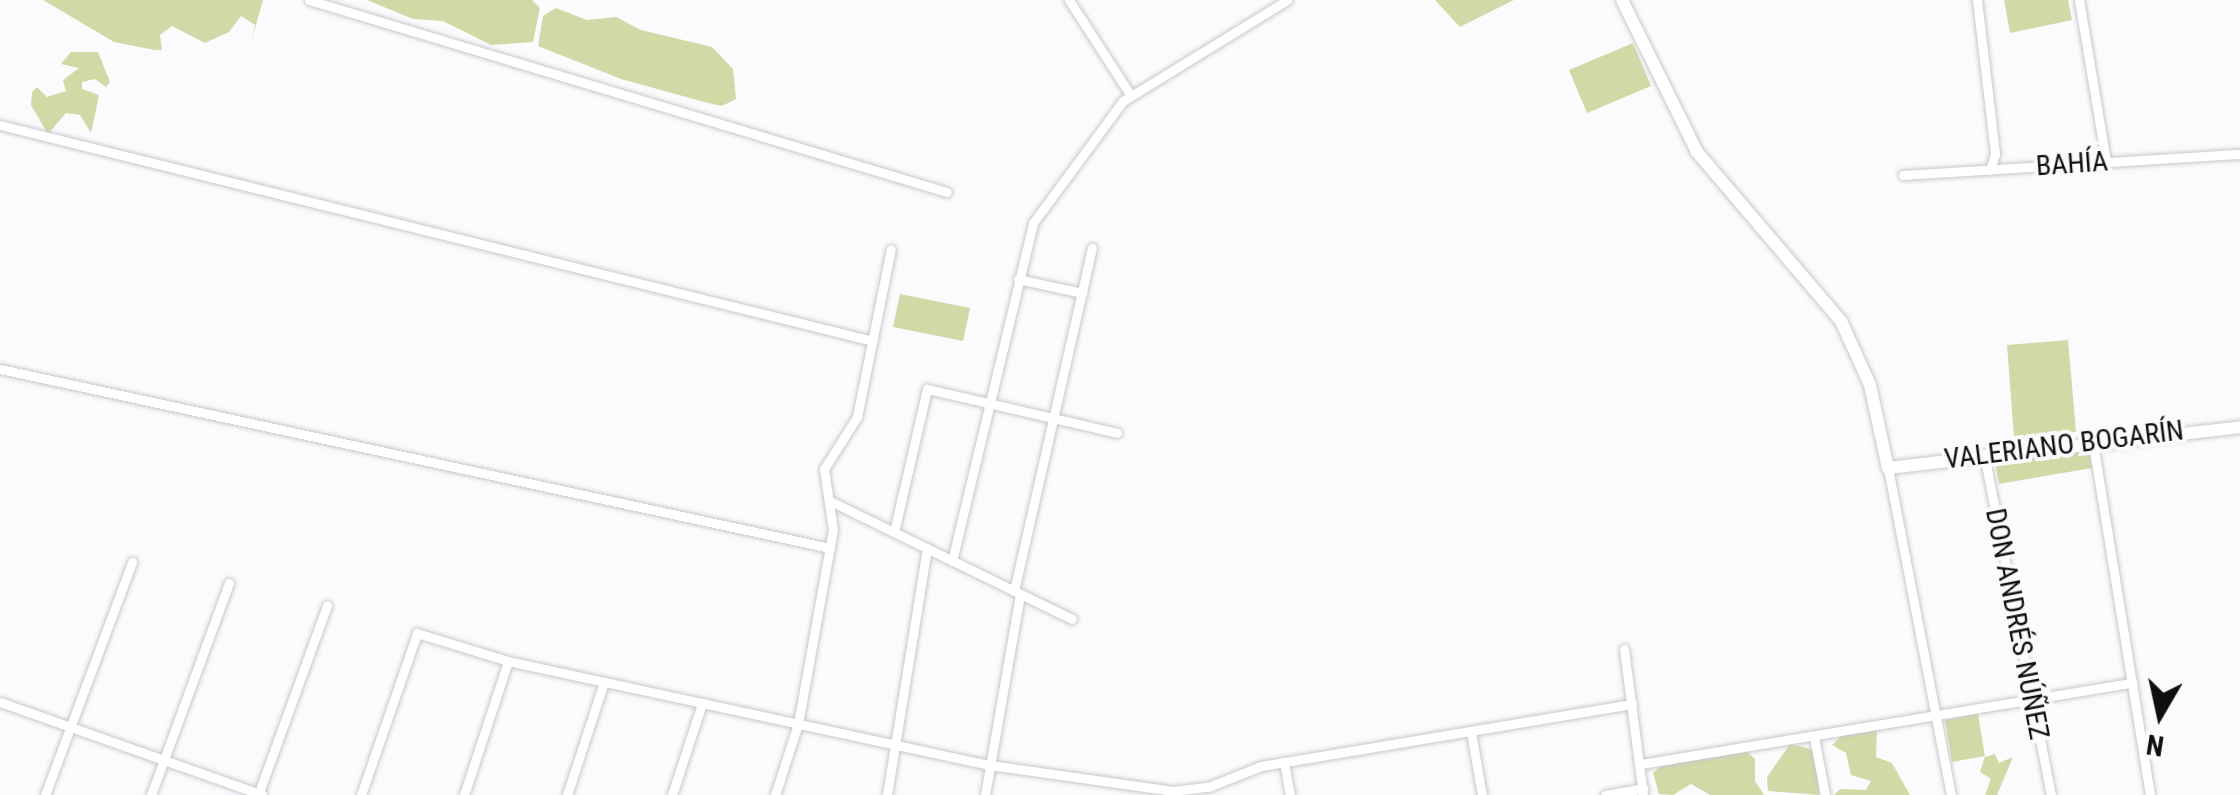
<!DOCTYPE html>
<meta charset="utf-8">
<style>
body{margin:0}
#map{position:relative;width:2240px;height:795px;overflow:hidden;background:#fbfbfe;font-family:"Roboto Condensed",sans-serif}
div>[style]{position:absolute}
.green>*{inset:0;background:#d1d9a6}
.roads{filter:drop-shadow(0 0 2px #c8c8cb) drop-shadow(0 0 2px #c8c8cb)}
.street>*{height:9px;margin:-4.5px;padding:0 4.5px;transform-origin:4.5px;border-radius:4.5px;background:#fff}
.secondary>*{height:12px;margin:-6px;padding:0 6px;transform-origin:6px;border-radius:6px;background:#fff}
span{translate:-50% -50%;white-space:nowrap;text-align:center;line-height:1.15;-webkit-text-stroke:8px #fbfbfe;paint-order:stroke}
.street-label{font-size:28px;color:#0f0f10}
.north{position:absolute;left:2110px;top:665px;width:100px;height:100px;-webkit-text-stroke:8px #fbfbfe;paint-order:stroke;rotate:189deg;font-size:28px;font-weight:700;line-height:40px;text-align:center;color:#0f0f10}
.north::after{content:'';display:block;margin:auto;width:35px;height:45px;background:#0f0f10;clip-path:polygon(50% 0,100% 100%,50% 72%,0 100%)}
</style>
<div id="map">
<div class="green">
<i style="clip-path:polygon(43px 0,263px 0,251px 42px,255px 25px,241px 16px,229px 32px,205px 43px,172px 26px,160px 35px,162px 50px,155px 50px,114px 42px)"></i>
<i style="clip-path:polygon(367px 0,532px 0,540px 8px,533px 42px,491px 45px,443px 21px,413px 19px)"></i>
<i style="clip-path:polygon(1435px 0,1514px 0,1460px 27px)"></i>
<i style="clip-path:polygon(2004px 0,2068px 0,2072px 20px,2010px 33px)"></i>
<i style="clip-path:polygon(556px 8px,587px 20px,616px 17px,641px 30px,712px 47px,733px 69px,736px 99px,722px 106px,708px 103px,621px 79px,538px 46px,543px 16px)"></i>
<i style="clip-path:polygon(1633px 43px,1651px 86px,1587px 113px,1569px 70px)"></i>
<i style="clip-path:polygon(71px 52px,98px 52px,110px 82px,106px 87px,95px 79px,82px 82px,82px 89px,99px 95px,91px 133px,80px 115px,66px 113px,48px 134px,31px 105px,32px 92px,37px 87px,47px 97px,66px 91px,63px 80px,79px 68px,61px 64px)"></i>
<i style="clip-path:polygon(900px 294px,970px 308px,963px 341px,893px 327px)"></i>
<i style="clip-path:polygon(2068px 340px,2076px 432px,2014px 437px,2007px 345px)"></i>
<i style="clip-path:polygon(2088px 447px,2092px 468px,1999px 484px,1994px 457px)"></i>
<i style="clip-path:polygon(1978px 714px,1985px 757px,1995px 754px,1999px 763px,2013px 757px,1997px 795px,1985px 795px,1991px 779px,1980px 772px,1985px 756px,1952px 762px,1945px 720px)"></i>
<i style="clip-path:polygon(1877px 728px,1876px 757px,1892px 763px,1910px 795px,1834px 795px,1840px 789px,1866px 790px,1871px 781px,1851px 775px,1846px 753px,1832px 745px,1845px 732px)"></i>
<i style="clip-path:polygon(1790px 744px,1818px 751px,1819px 795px,1768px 791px,1767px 777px)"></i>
<i style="clip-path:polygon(1745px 750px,1755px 759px,1755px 781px,1764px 795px,1710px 795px,1691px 784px,1673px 795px,1659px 794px,1653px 773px,1667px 760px)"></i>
</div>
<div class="roads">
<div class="street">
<i style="left:309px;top:0;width:666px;rotate:16.75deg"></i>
<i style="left:1069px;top:0;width:114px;rotate:57.1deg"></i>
<i style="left:1977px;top:0;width:155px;rotate:83.3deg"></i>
<i style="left:1995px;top:154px;width:17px;rotate:107deg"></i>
<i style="left:2079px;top:0;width:164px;rotate:80.5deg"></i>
<i style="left:0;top:125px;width:899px;rotate:13.9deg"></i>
<i style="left:1903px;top:175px;width:338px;rotate:-3.6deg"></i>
<i style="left:1018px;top:279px;width:66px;rotate:12.3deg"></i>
<i style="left:0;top:369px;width:849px;rotate:12.17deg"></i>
<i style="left:2093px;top:443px;width:357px;rotate:80.8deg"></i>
<i style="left:1984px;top:454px;width:348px;rotate:78.9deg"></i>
<i style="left:1888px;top:468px;width:333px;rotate:79.1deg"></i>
<i style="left:830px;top:501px;width:269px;rotate:26deg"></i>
<i style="left:894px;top:532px;width:147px;rotate:-77deg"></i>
<i style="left:927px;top:389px;width:195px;rotate:13deg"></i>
<i style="left:952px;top:561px;width:348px;rotate:-76.5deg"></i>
<i style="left:1033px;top:223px;width:152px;rotate:-53.6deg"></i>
<i style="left:1123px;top:101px;width:193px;rotate:-31.6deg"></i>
<i style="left:1014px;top:591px;width:352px;rotate:-77.2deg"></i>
<i style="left:1624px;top:649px;width:147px;rotate:82.6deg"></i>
<i style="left:0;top:702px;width:278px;rotate:19.5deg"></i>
<i style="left:1471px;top:732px;width:64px;rotate:80.1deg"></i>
<i style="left:1814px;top:737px;width:59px;rotate:79.3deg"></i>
<i style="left:1284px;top:762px;width:34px;rotate:80deg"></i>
<i style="left:1641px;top:764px;width:498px;rotate:-9.4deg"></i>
<i style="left:45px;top:795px;width:249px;rotate:-69.5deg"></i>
<i style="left:151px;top:795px;width:226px;rotate:-69.8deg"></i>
<i style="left:258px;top:795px;width:202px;rotate:-70deg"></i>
<i style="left:361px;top:795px;width:171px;rotate:-70.9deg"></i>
<i style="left:417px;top:633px;width:95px;rotate:17.1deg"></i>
<i style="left:508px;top:661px;width:493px;rotate:12.2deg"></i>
<i style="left:990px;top:765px;width:185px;rotate:8.1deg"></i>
<i style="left:1173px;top:791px;width:35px;rotate:-7deg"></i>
<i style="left:1208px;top:787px;width:57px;rotate:-21.6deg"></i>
<i style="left:1261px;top:766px;width:376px;rotate:-9.5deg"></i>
<i style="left:464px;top:795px;width:141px;rotate:-71.8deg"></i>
<i style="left:567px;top:795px;width:119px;rotate:-71.9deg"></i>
<i style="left:672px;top:795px;width:97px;rotate:-71.9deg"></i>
<i style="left:775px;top:795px;width:75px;rotate:-72.1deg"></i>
<i style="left:798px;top:724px;width:197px;rotate:-79.8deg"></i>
<i style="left:833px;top:530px;width:62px;rotate:-98.4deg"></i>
<i style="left:824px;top:469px;width:62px;rotate:-57.6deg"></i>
<i style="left:857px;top:417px;width:171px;rotate:-78.6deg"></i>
<i style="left:887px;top:795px;width:250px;rotate:-80.8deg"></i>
<i style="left:985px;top:795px;width:204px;rotate:-80.1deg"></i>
<i style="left:1605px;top:795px;width:39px;rotate:-10deg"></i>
</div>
<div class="secondary">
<i style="left:1622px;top:0;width:169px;rotate:63.7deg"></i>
<i style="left:1697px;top:152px;width:222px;rotate:49.6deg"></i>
<i style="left:1841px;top:321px;width:70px;rotate:65.6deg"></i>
<i style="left:1870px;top:385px;width:85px;rotate:77.8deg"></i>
<i style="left:1888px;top:468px;width:354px;rotate:-6.6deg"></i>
</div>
</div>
<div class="street-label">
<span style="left:2072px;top:164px;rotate:-4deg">BAHÍA</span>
<span style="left:2064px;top:445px;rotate:-7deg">VALERIANO BOGARÍN</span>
<span style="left:2017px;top:624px;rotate:79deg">DON ANDRÉS NÚÑEZ</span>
</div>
<div class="north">N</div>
</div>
